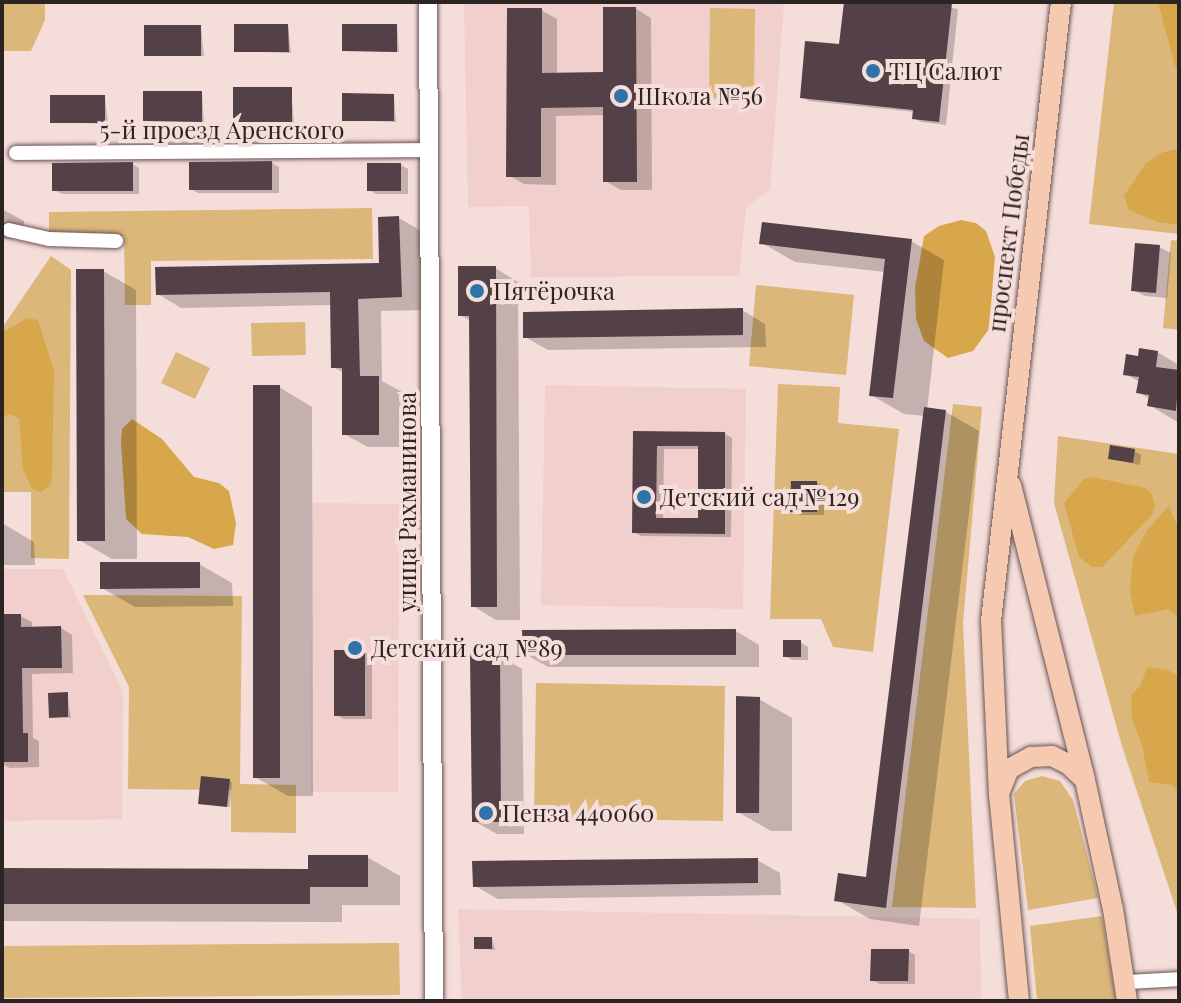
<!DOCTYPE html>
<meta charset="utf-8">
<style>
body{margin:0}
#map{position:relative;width:1181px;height:1003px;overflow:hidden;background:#f5ddda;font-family:"Playfair Display",serif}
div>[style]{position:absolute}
.built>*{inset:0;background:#f0cfcc}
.green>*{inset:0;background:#dbb77a}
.forest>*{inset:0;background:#d8a64b}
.shadow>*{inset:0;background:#0003}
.building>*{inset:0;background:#544148}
.roads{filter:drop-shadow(0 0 2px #695553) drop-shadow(0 0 2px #695553)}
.street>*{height:14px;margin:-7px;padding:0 7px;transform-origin:7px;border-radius:7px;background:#fff}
.secondary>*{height:18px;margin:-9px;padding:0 9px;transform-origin:9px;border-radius:9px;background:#fff}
.primary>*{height:20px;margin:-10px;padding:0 10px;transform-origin:10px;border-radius:10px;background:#f6cab0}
.dots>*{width:22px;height:22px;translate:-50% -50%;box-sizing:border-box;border:4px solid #f5ddda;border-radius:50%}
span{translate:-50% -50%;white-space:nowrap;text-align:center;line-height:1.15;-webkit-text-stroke:8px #f5ddda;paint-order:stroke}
.poi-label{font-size:24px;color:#2c2323}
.left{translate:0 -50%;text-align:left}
.street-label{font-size:24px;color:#2c2323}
.frame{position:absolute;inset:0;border:4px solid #2c2323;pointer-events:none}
</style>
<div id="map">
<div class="built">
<i style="clip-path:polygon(464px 2px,784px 2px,770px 190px,746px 208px,739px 276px,531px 277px,529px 206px,468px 207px)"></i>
<i style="clip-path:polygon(545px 385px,746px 389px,743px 609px,541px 605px)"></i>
<i style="clip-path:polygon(312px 503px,399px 504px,398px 792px,311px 792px)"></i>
<i style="clip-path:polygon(2px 569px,63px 569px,123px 692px,122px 819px,2px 821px)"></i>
<i style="clip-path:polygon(458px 909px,980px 919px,981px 1001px,462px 1001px)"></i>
</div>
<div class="green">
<i style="clip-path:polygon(2px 2px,45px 2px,45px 20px,31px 51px,2px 51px)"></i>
<i style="clip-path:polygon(1114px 2px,1179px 2px,1179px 234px,1089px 224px)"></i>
<i style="clip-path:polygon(710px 8px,755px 9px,754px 99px,709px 98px)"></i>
<i style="clip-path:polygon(372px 208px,373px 259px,151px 261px,151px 305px,125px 305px,124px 236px,49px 236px,49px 212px)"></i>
<i style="clip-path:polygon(1171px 240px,1179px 241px,1179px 330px,1163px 328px)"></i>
<i style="clip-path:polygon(51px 256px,71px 270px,69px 559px,31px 558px,31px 492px,2px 492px,2px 328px)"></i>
<i style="clip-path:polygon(756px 285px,854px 295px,846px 375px,749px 366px)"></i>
<i style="clip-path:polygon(305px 322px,306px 355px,252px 356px,251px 323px)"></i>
<i style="clip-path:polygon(176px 352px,210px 368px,195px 399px,161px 383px)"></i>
<i style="clip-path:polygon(778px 384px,840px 387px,838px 423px,899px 429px,873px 652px,833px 647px,821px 619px,770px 619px)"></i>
<i style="clip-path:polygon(953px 404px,982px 407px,963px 623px,976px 908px,892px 907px)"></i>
<i style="clip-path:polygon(1058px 436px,1179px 454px,1179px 918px,1122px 746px,1054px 503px)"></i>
<i style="clip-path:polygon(83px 595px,242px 596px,240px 784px,296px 785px,296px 833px,231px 832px,231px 790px,128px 789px,129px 687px)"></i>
<i style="clip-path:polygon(536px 683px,725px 686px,723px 821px,534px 818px)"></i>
<i style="clip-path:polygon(1042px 776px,1060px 781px,1073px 800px,1098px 898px,1028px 910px,1014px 794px,1025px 781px)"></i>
<i style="clip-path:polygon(1102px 916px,1116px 1001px,1037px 1001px,1030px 926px)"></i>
<i style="clip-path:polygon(399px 943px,400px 995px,2px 998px,2px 946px)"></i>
</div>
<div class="forest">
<i style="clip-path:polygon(1158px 2px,1179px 2px,1179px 69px,1175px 66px)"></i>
<i style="clip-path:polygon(1179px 149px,1179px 225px,1158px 222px,1129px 210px,1124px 196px,1146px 163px,1163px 152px)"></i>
<i style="clip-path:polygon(961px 220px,976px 223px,986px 231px,995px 257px,989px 329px,973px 351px,948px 358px,924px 341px,916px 319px,915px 288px,924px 236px,939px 226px)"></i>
<i style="clip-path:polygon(27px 318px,38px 320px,54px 371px,52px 478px,50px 485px,41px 492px,32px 489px,23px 469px,19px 418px,8px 414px,2px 419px,2px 333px)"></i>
<i style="clip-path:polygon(132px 419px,162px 439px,194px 477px,219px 483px,229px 491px,236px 523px,233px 545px,214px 549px,188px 537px,142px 534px,126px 519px,121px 442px,122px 429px)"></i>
<i style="clip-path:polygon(1092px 477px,1145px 488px,1151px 493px,1155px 505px,1151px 516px,1102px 567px,1092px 567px,1079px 557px,1064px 503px,1084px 479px)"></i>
<i style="clip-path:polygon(1169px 506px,1179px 530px,1179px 618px,1168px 609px,1135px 616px,1130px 591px,1133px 557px,1147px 530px)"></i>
<i style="clip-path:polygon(1147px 667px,1168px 670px,1179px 677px,1179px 792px,1172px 785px,1149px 782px,1142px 745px,1132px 719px,1131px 695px,1141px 685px)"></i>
</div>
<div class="shadow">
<i style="clip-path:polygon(846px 2px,924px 2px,958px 9px,946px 125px,921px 122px,914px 118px,915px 112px,809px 101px,802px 97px,841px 46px)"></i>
<i style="clip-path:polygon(636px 9px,651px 18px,652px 190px,621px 190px,605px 181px,605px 115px,556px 116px,556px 185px,524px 184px,508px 175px,541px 10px,557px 19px,557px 75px,605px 74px)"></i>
<i style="clip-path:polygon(288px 26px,291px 53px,236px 51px)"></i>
<i style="clip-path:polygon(397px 26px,399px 52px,344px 50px)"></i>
<i style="clip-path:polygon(201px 27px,204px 56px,146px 55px)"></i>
<i style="clip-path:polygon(291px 89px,294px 122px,235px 121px)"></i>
<i style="clip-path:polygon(202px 93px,204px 122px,145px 120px)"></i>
<i style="clip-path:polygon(394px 96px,396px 122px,344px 120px)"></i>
<i style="clip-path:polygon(105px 97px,108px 124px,52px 122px)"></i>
<i style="clip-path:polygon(272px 163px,279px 167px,279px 193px,198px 193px,191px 189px)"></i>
<i style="clip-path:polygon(132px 164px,139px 168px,139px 194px,62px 194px,54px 190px)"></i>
<i style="clip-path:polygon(401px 165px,408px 169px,408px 194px,376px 194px,369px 190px)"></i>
<i style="clip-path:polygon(2px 209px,24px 221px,24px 239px,2px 239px)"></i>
<i style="clip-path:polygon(399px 218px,423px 232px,425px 310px,381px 311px,382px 381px,402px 392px,402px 447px,368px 447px,344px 434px,344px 373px,333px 367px,332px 305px,181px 308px,158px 294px,381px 265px)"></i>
<i style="clip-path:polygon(911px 241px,944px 260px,927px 410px,946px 412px,979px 431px,919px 926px,870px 919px,837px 900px,868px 879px,925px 416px,904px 414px,871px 395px,885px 272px,795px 262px,762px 243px)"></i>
<i style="clip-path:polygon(1159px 247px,1171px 253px,1167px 298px,1145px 296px,1133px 290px)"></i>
<i style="clip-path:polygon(495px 268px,518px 282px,520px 620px,496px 620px,473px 606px,471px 321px,460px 315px)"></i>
<i style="clip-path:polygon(103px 271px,136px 290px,137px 559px,112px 559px,79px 540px)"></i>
<i style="clip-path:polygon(742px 310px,765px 324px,766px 347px,548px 350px,525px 337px)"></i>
<i style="clip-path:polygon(1157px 352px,1179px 365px,1179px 423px,1149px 405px,1150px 399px,1138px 392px,1140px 382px,1125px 374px,1139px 358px)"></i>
<i style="clip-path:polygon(279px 387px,312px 407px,313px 796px,288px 796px,255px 777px)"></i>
<i style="clip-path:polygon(evenodd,635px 433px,725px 434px,732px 438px,731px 537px,641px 536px,634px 532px,635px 433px,664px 449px,700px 449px,700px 520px,663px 520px,664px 449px)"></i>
<i style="clip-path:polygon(1134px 451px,1141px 455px,1140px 465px,1110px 458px)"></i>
<i style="clip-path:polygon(817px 483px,824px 487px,824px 515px,800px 515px,792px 510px)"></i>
<i style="clip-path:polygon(2px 523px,34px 542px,35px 565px,2px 565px)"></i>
<i style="clip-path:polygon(199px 564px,232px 583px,233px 606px,135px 607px,102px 588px)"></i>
<i style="clip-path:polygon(2px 616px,20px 616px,32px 622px,32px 629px,61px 628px,72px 635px,73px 673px,32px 674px,33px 738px,39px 741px,39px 767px,10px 768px,2px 764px)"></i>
<i style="clip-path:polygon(736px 631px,759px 645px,759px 667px,548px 667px,525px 654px)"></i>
<i style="clip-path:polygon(800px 642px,808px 647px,808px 660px,792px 660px,785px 656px)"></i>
<i style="clip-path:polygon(364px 652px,372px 656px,372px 719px,344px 719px,336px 715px)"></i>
<i style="clip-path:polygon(499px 655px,522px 669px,524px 834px,497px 834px,474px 821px)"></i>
<i style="clip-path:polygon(67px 694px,71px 718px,51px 716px)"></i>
<i style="clip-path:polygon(759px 699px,792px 718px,792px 831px,771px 831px,738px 812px)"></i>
<i style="clip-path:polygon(230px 781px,232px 783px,230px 807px,203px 804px)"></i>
<i style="clip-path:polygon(367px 857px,400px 876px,400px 905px,342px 905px,342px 922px,2px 921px,2px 871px,310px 871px)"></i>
<i style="clip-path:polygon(757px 860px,780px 873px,781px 895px,498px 899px,475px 886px)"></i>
<i style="clip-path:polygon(492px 939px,495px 950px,476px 948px)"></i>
<i style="clip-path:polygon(908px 951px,915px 955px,915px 984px,880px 984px,872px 980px)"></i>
</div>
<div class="building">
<i style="clip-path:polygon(844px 2px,952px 3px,939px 122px,912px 119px,913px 110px,800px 98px,805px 41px,839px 44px)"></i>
<i style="clip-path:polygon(603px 7px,636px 7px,637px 182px,603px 182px,603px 107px,541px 108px,541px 177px,506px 177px,507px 8px,542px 8px,542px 73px,603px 72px)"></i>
<i style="clip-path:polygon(234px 24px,288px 24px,289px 52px,234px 52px)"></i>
<i style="clip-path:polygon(342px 24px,397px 24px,397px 52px,342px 51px)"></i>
<i style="clip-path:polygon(144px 25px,201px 25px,201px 56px,144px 56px)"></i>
<i style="clip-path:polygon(233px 87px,292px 87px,292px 122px,233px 122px)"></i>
<i style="clip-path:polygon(143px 91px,202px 91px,202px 122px,143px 121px)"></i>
<i style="clip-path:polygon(342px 93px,394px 94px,394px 121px,342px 121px)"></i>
<i style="clip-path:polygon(50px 95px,105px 95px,105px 123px,50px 123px)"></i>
<i style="clip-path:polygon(272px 161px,272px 190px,189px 190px,189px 162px)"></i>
<i style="clip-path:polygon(133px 162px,133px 191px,52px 191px,52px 163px)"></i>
<i style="clip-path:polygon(367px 163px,401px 163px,401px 191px,367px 191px)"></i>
<i style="clip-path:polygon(399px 216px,402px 297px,358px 299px,360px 376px,379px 376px,379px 435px,342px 435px,342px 368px,331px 368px,330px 292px,156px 295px,155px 267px,379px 263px,378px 217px)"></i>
<i style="clip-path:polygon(762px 222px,912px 239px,893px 398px,869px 396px,885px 259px,759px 244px)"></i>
<i style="clip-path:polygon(1135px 243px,1160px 245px,1156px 293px,1131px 291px)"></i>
<i style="clip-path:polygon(458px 266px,496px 266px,497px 607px,471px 607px,469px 316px,458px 316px)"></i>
<i style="clip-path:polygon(76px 269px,104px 269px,105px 541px,77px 541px)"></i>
<i style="clip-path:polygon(743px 308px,743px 335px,523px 338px,523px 312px)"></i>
<i style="clip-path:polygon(1139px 348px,1158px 351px,1156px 367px,1179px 370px,1176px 411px,1147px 406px,1149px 395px,1136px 393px,1139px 377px,1123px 375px,1126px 354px,1138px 356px)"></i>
<i style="clip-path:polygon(253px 385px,280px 385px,280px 778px,253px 778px)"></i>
<i style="clip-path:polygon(924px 407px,946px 410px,886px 908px,834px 901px,838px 873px,866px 877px)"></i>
<i style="clip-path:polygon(evenodd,633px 431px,725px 432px,725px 534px,632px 533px,633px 431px,657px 446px,698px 446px,698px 518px,656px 518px,657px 446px)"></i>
<i style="clip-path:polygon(1110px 445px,1135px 449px,1133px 463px,1108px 459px)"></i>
<i style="clip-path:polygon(791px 481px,817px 481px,817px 512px,790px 512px)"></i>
<i style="clip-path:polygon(100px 562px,200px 562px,200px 588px,100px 589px)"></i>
<i style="clip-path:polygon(2px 614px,21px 614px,21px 627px,61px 626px,62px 668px,22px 668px,23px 733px,28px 733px,28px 762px,2px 762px)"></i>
<i style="clip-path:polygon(736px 629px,736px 655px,523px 655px,522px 630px)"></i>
<i style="clip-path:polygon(783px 640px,801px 640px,801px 657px,783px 657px)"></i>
<i style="clip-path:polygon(334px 650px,365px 650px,365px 716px,334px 716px)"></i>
<i style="clip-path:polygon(470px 653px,500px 653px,501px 822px,472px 822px)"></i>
<i style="clip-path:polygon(68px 692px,68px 717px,49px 718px,48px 693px)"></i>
<i style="clip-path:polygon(736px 696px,760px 697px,759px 813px,736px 813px)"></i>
<i style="clip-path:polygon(201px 776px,230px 779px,227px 807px,198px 804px)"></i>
<i style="clip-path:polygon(308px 855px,368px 855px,368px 887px,310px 887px,310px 904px,2px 904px,2px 868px,308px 869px)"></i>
<i style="clip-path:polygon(758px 858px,758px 883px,473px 887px,472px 861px)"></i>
<i style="clip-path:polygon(474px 937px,492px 937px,492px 949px,474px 949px)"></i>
<i style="clip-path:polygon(871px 949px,909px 949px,908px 981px,870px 981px)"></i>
</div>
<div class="roads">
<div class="street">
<i style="left:16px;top:153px;width:413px;rotate:-0.4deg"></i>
<i style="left:9px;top:230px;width:41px;rotate:12.7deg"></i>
<i style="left:49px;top:239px;width:67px;rotate:1.7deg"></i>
<i style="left:1126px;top:982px;width:53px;rotate:-3.2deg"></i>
</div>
<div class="secondary">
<i style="left:428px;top:2px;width:999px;rotate:89.66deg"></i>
</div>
<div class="primary">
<i style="left:1011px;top:485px;width:304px;rotate:75.9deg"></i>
<i style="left:1085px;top:780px;width:132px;rotate:77.8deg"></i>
<i style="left:1113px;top:909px;width:93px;rotate:81.3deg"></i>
<i style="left:1000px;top:791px;width:24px;rotate:-68deg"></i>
<i style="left:1009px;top:769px;width:25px;rotate:-29deg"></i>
<i style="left:1031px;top:757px;width:21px;rotate:-3deg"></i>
<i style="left:1052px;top:756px;width:18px;rotate:27deg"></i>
<i style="left:1068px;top:764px;width:23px;rotate:43deg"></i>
<i style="left:1019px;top:1001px;width:207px;rotate:-95.5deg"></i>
<i style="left:999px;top:795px;width:174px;rotate:-92.6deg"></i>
<i style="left:991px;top:621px;width:623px;rotate:-83.55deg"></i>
</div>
</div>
<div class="dots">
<i style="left:873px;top:71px;background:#2e74a9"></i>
<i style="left:621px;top:96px;background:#2e74a9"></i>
<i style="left:477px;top:291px;background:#2e74a9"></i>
<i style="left:644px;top:497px;background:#2e74a9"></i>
<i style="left:355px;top:648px;background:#2e74a9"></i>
<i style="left:486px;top:813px;background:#2e74a9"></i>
</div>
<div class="poi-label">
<span class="left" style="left:889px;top:71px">ТЦ Салют</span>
<span class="left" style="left:637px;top:96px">Школа №56</span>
<span class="left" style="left:493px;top:291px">Пятёрочка</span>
<span class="left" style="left:660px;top:497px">Детский сад №129</span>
<span class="left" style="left:371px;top:648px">Детский сад №89</span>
<span class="left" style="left:502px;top:813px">Пенза 440060</span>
</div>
<div class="street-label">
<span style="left:222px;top:130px">5-й проезд Аренского</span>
<span style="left:1008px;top:233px;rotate:-83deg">проспект Победы</span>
<span style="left:407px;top:502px;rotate:-90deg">улица Рахманинова</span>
</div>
<div class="frame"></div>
</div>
